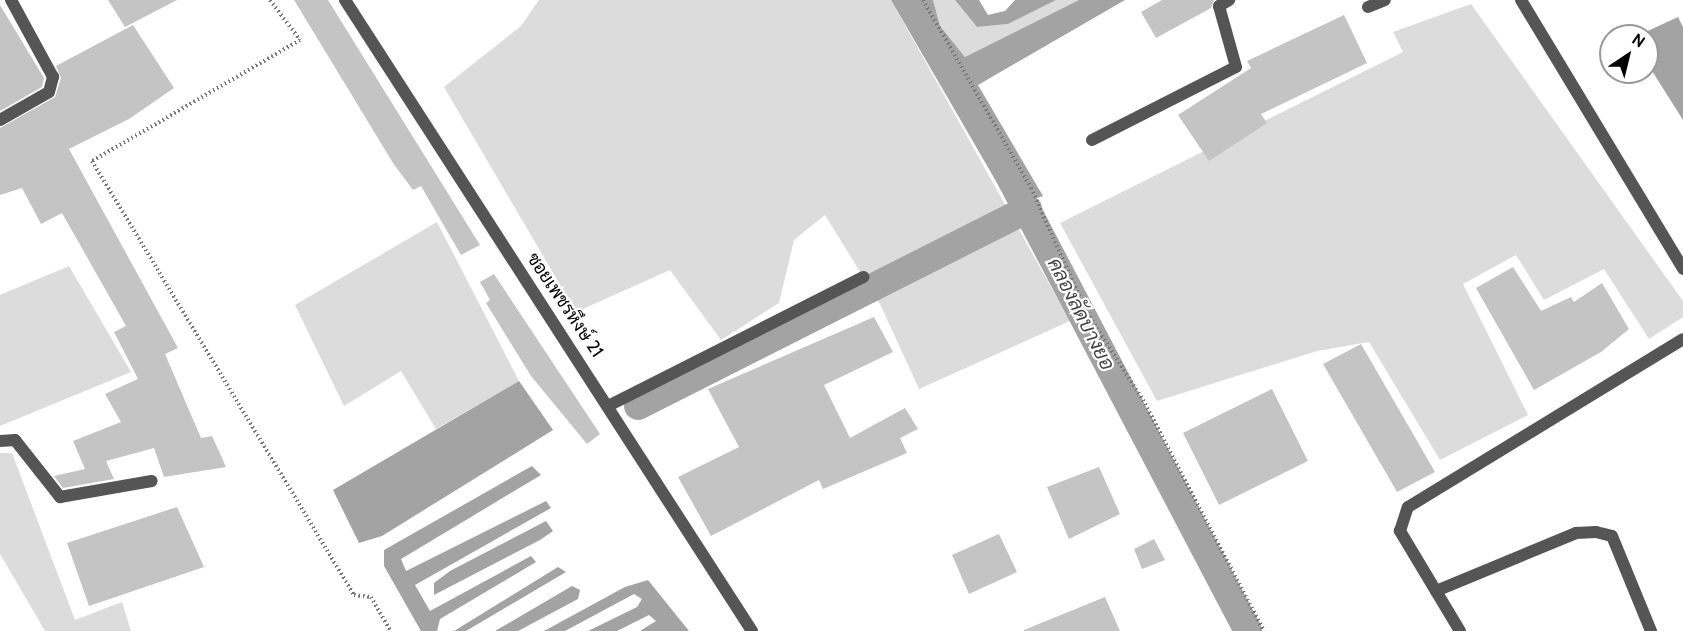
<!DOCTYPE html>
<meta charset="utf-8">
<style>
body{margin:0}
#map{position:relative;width:1683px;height:631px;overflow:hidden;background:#fff;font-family:Cabin,Sarabun,sans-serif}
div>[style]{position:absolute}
.green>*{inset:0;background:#dcdcdc}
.water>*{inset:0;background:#a3a3a3}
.canal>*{height:28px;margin:-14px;padding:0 14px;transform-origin:14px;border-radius:14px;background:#a3a3a3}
.building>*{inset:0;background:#c4c4c4}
.path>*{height:4px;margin-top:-2px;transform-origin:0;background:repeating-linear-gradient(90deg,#777 0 1.5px,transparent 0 4.5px)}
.service>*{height:12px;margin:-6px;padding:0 6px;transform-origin:6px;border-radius:6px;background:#555}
.minor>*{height:12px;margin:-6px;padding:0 6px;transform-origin:6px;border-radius:6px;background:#555}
span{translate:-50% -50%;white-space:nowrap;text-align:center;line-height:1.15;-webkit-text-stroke:4.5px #fff;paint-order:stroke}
.street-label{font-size:18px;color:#000}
.water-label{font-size:20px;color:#444;font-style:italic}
.north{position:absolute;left:1599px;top:24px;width:60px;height:60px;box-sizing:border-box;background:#fff;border:2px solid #999;border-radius:50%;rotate:35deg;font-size:16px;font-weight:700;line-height:24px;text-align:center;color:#000}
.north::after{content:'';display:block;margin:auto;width:21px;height:27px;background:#000;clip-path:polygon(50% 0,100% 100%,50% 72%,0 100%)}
</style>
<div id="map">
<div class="green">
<i style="clip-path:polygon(539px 0,891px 0,1070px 321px,919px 389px,880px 304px,825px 215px,794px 240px,779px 303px,721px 340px,670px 270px,576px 312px,444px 87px,521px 26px)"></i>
<i style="clip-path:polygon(933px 0,955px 0,977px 27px,1008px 24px,1056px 0,1079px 0,965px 57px,940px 26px)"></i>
<i style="clip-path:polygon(1471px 4px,1683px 301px,1683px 317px,1649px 339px,1604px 269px,1544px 300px,1516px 255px,1463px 284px,1528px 415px,1440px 460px,1369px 342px,1317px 351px,1157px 401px,1060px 223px,1403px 52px,1393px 32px)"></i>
<i style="clip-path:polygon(437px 222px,519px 381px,436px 429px,401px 371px,344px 406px,295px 305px)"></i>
<i style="clip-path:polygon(69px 266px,131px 372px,0 426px,0 295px)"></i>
<i style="clip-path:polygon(0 453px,12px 453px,75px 620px,122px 602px,131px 631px,45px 631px,0 554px)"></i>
</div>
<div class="water">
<i style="clip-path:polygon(891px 0,933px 0,940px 26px,965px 57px,1079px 0,1125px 0,978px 85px,1043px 196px,1011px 207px)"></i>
<i style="clip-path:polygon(955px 0,979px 0,988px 15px,1005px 11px,1015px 0,1056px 0,1008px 24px,977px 27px)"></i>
<i style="clip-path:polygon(1678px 17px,1683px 27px,1683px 120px,1647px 63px,1647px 36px,1639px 35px)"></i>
<i style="clip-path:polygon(519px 381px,553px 430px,382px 536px,359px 543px,333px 490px)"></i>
<i style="clip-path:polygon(532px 466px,541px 475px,401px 559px,406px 571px,546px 501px,551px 508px,415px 585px,430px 611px,531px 556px,536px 562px,440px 619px,437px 631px,421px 631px,384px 566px,384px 550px)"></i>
<i style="clip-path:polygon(546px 521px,553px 531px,540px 540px,434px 595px,434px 583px,450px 571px)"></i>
<i style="clip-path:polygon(558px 567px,566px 572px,466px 631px,454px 631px)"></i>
<i style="clip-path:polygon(648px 580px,689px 631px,640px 631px,656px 621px,649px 615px,617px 631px,588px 631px,637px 607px,642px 599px,634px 594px,565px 631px,544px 631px,625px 587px)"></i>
<i style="clip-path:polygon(572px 586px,580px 590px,578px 599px,518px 631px,495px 631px)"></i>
</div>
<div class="canal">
<i style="left:1005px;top:168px;width:523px;rotate:62.31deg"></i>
<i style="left:638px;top:406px;width:437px;rotate:-26.8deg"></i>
</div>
<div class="building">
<i style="clip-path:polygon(108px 0,177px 0,125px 27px)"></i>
<i style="clip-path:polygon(294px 0,328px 0,480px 245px,461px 255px,421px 186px,413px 190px,393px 163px)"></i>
<i style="clip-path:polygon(1162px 0,1214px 0,1211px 8px,1156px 38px,1141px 12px)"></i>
<i style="clip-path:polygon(0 5px,44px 78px,42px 87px,0 111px)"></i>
<i style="clip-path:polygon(1344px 15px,1367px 63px,1261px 114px,1267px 123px,1209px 161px,1178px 115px,1251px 68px,1247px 61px)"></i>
<i style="clip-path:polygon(133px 25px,174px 88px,129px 119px,69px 149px,178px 348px,165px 354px,201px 438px,212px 436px,226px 467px,164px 477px,154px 448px,106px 461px,114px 479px,63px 488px,54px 476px,85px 469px,73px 441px,121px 422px,105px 394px,138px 379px,114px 332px,126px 326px,62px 213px,41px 224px,22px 188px,0 195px,0 128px,55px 97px,61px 78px,56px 66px)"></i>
<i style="clip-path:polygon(1513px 267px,1541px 311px,1571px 297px,1574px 302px,1602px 283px,1629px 329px,1601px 352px,1534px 390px,1476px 288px)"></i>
<i style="clip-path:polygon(494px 274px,600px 434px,587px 444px,531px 376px,486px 303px,490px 300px,480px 282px)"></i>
<i style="clip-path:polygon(874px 317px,893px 352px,824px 385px,850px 438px,905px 408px,918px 429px,900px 438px,907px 453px,823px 489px,819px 480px,711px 536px,678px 477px,739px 447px,708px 389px)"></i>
<i style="clip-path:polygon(1361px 344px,1435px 472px,1397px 492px,1323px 364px)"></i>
<i style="clip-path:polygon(1272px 389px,1308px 461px,1219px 505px,1183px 433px)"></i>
<i style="clip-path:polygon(1099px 467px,1120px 514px,1069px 539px,1047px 487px)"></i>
<i style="clip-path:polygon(177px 507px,204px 567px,89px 606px,67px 543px)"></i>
<i style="clip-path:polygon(999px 534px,1017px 572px,969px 594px,952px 555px)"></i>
<i style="clip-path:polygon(1154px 539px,1165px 560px,1142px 569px,1134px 549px)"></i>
<i style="clip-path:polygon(1105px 597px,1120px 631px,1024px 631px,1024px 630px)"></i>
</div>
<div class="path">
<i style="left:270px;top:0;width:50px;rotate:53.1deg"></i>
<i style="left:300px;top:40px;width:241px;rotate:149.8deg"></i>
<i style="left:92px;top:161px;width:507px;rotate:58.88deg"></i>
<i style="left:354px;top:595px;width:17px;rotate:7deg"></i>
<i style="left:371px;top:597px;width:39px;rotate:60deg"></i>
<i style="left:923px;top:0;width:217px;rotate:60.1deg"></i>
<i style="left:1031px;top:188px;width:133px;rotate:65.9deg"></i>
<i style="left:1085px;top:309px;width:108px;rotate:57.5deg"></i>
<i style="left:1143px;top:400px;width:261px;rotate:62.4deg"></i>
</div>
<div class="service">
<i style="left:1368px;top:7px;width:18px;rotate:-22deg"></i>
<i style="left:610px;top:405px;width:284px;rotate:-26.8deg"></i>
<i style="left:1436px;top:591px;width:152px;rotate:-22.5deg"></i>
<i style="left:1576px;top:533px;width:20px;rotate:-3deg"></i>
<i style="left:1596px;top:532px;width:16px;rotate:14deg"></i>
<i style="left:1612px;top:536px;width:103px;rotate:67.7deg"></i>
</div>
<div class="minor">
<i style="left:345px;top:0;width:751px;rotate:57.18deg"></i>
<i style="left:1521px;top:0;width:314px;rotate:58.9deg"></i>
<i style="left:0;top:120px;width:56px;rotate:-29.7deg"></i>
<i style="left:49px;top:92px;width:16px;rotate:-75deg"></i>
<i style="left:53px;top:77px;width:88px;rotate:-118.6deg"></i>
<i style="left:1092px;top:140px;width:161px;rotate:-26.9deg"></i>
<i style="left:1236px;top:67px;width:63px;rotate:-105.6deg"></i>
<i style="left:1219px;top:6px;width:12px;rotate:-31deg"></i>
<i style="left:0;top:441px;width:15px;rotate:-4deg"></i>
<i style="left:15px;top:440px;width:73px;rotate:51.7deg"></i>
<i style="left:60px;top:497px;width:93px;rotate:-9.9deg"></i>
<i style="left:1460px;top:631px;width:117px;rotate:-121deg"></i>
<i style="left:1400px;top:531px;width:25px;rotate:-72deg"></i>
<i style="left:1408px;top:507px;width:322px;rotate:-31.4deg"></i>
</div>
<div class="street-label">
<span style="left:565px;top:305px;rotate:56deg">ซอยเพชรหึงษ์ 21</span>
</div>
<div class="water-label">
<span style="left:1081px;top:314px;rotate:63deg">คลองลัดบางยอ</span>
</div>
<div class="north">N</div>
</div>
